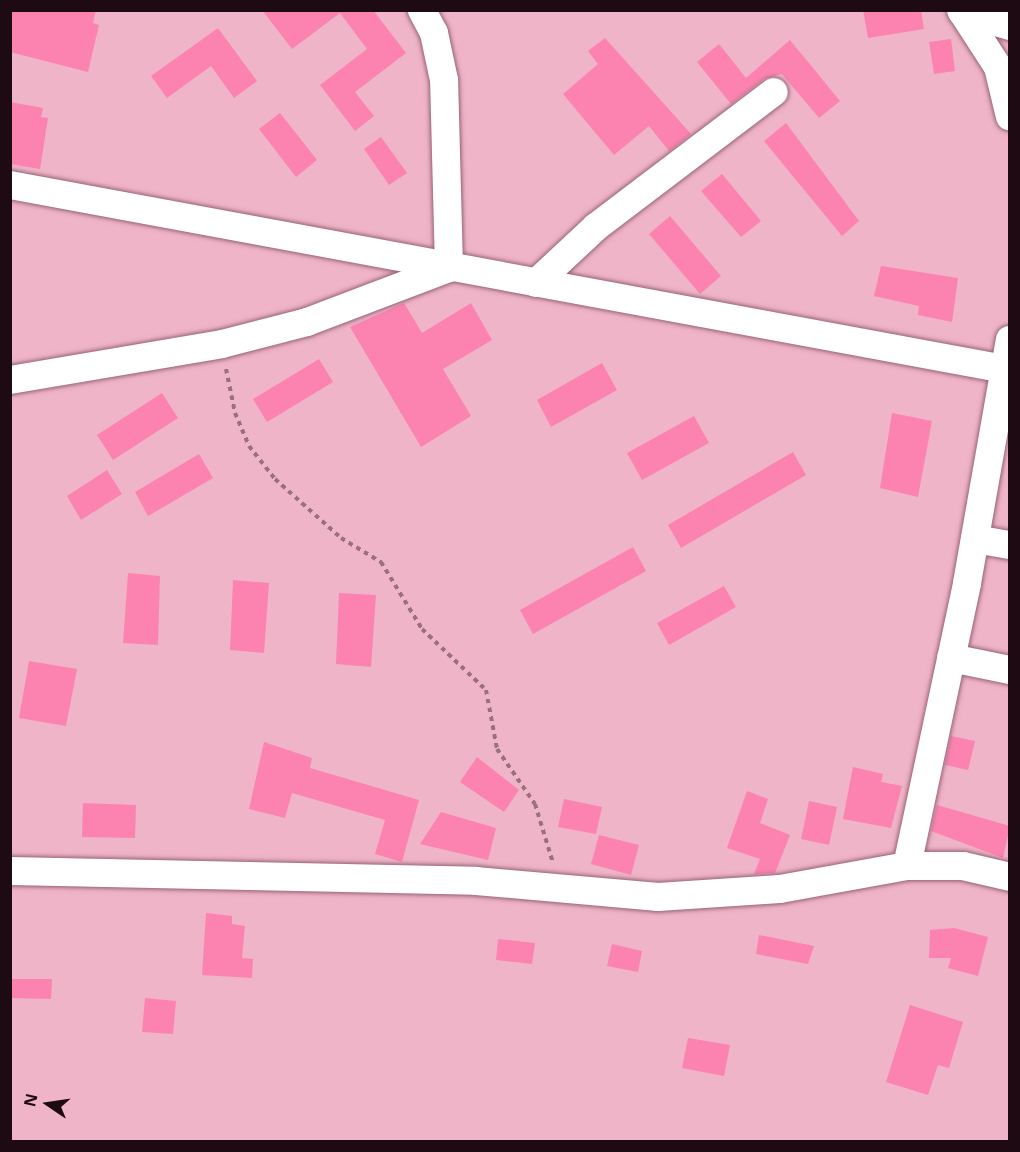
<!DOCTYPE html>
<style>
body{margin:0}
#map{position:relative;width:1020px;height:1152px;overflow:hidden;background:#efb4c7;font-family:"Noto Sans",sans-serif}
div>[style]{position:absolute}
.building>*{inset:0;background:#fc83b0}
.path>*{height:4px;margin-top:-2px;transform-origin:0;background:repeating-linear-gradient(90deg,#9a6f7e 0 4.5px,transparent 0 9px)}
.roads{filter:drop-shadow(0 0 2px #986375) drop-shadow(0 0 2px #986375)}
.minor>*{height:28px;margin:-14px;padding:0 14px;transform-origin:14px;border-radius:14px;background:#fff}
span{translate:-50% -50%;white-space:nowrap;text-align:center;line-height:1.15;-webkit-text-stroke:4.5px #efb4c7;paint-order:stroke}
.frame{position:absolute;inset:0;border:12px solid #1e0a12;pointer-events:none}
.north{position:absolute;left:18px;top:1074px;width:60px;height:60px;-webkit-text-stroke:4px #efb4c7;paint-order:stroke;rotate:283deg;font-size:16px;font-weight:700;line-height:24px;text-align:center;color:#1e0a12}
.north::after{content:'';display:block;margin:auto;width:21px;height:27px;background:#1e0a12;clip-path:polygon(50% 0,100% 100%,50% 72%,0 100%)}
</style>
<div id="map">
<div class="building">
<i style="clip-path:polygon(10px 10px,96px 10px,93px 23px,99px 25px,88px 72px,10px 52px)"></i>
<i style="clip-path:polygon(262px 10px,373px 10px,406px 53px,355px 92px,374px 116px,355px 131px,320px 85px,367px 49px,340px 13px,292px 49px)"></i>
<i style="clip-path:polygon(863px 10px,921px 10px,924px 29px,868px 38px)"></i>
<i style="clip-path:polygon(218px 28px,257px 81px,234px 98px,211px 66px,167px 98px,151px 76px)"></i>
<i style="clip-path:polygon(605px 38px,691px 134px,669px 151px,649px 126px,614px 155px,563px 94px,598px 64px,588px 51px)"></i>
<i style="clip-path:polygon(951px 39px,955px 71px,934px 74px,929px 42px)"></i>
<i style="clip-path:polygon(790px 40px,840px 101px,819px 118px,782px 74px,764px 79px,731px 104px,697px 62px,719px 44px,746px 78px)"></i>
<i style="clip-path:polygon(10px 102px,43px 108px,41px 117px,48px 118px,40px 169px,10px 164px)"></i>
<i style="clip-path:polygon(280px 113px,317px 160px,296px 177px,259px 129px)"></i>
<i style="clip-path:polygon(786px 123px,859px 221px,842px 236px,764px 141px)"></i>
<i style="clip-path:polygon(381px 137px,407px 173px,389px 185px,364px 149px)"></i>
<i style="clip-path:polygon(722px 174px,761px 221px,741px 237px,701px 191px)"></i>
<i style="clip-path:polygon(670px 216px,721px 276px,700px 294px,649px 234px)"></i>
<i style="clip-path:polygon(881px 266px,958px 278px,952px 322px,918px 315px,919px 306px,874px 296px)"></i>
<i style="clip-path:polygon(404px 303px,422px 333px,471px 303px,492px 340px,443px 369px,471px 416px,421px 447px,350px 327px)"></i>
<i style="clip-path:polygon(319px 359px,333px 382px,267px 422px,253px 399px)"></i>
<i style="clip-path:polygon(602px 363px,617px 390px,551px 427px,537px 400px)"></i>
<i style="clip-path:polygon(162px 393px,178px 418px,113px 460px,97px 435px)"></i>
<i style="clip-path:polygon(892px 413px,932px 421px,918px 497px,880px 488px)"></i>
<i style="clip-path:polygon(694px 416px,709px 443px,642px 480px,627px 453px)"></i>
<i style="clip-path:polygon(793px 452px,806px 475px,681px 548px,668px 525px)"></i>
<i style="clip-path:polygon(199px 454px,213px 478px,148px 516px,135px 492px)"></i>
<i style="clip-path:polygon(107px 470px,122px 494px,81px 520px,67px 496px)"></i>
<i style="clip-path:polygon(633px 547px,646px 571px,533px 634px,520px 610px)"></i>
<i style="clip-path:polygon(128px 573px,160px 576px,158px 645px,123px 643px)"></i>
<i style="clip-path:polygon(233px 580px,269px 583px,264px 653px,230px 650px)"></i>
<i style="clip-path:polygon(724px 586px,736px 607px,669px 645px,657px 623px)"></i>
<i style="clip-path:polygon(339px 593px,376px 595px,371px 667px,336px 664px)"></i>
<i style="clip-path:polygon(29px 661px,77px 669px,66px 726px,19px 718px)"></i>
<i style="clip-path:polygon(951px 736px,975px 741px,968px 770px,945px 765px)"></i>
<i style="clip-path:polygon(264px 742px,312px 758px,310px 768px,419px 800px,402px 862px,375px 854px,385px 820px,292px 793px,285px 818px,249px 809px)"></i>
<i style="clip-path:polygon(477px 757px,519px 790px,504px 812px,460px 782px)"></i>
<i style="clip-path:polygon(853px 767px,883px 774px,881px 782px,902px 786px,891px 828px,843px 819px)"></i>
<i style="clip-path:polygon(747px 791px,768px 799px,760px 823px,790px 835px,775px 873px,754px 874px,760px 859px,727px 848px)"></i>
<i style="clip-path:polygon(564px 799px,602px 807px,596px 834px,558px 827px)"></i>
<i style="clip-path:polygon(809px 801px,837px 807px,829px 845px,801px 839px)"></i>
<i style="clip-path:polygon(83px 803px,136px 805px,135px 838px,82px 837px)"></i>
<i style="clip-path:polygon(937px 805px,1010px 826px,1003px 858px,931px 831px)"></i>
<i style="clip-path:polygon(441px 812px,496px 828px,488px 860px,420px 844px)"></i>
<i style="clip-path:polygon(599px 835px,639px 845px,631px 875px,591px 864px)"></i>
<i style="clip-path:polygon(206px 913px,232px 916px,232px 924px,245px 926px,242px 958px,253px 959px,252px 978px,202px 975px)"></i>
<i style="clip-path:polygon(954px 928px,988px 937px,978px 976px,948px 968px,951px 958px,929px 958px,930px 930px)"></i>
<i style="clip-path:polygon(759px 935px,814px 946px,808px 964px,756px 954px)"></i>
<i style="clip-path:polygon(498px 939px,535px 943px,532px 964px,496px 960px)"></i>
<i style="clip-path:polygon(612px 944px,642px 951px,638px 972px,607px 966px)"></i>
<i style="clip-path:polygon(10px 979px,52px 979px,51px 999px,10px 998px)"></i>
<i style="clip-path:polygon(145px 998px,176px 1001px,173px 1034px,142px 1032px)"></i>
<i style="clip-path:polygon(910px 1005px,963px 1022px,949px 1068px,938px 1065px,928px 1095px,886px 1082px)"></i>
<i style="clip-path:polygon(688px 1038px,730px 1045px,724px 1076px,682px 1068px)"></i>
</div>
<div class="path">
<i style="left:226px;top:369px;width:45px;rotate:78.4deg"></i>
<i style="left:235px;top:413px;width:36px;rotate:67deg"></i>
<i style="left:249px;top:446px;width:42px;rotate:51.8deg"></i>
<i style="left:275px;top:479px;width:89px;rotate:41.8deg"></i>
<i style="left:341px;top:538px;width:47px;rotate:31deg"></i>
<i style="left:381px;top:562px;width:79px;rotate:58.5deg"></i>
<i style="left:422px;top:629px;width:88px;rotate:43.6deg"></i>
<i style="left:486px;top:690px;width:60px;rotate:79.4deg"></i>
<i style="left:497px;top:749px;width:67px;rotate:55.4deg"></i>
<i style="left:535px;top:804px;width:62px;rotate:73deg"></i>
</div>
<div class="roads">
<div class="minor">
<i style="left:961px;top:10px;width:68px;rotate:57deg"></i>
<i style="left:998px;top:67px;width:51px;rotate:76.5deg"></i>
<i style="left:962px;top:12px;width:50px;rotate:16.3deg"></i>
<i style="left:10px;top:185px;width:1017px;rotate:10.48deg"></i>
<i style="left:536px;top:283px;width:82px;rotate:-43deg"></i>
<i style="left:596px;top:227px;width:223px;rotate:-37.2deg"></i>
<i style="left:10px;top:380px;width:215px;rotate:-9.6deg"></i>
<i style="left:222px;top:344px;width:88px;rotate:-14.5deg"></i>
<i style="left:307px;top:322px;width:152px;rotate:-20.8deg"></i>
<i style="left:449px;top:268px;width:188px;rotate:-91.5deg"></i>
<i style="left:444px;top:80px;width:48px;rotate:-102deg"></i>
<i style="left:434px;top:33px;width:26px;rotate:-118deg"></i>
<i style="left:975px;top:539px;width:36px;rotate:10deg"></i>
<i style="left:951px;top:658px;width:60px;rotate:11.5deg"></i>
<i style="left:907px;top:866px;width:289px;rotate:-78deg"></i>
<i style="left:967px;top:583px;width:247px;rotate:-80deg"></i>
<i style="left:10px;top:871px;width:466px;rotate:1.2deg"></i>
<i style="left:476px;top:881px;width:183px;rotate:5deg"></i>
<i style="left:658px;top:897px;width:122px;rotate:-3.8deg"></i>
<i style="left:780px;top:889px;width:129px;rotate:-10.3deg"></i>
<i style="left:907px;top:866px;width:56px"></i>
<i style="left:963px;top:866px;width:48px;rotate:13.2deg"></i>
</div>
</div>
<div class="frame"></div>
<div class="north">N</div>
</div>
